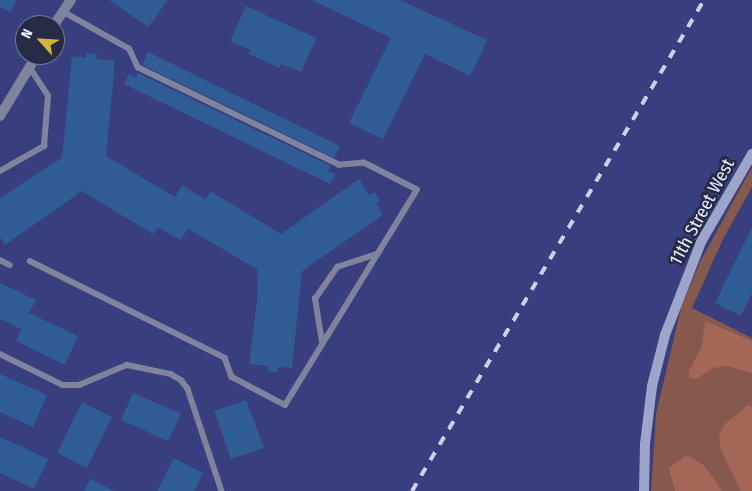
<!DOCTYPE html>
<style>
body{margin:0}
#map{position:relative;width:752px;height:491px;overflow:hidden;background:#383e7e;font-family:"Fira Sans Condensed",sans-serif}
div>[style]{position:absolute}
.green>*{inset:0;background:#87594d}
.forest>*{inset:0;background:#a36757}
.building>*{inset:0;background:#305c96}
.service>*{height:5.5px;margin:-2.75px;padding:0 2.75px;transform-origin:2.75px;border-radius:2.75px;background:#7f849c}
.tertiary>*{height:10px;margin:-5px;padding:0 5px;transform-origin:5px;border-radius:5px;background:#7f849c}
.secondary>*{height:10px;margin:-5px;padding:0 5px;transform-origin:5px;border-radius:5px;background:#9ea5cb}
.rail>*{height:4px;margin-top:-2px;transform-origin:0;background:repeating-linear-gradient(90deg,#ced1e9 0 9px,transparent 0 18px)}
span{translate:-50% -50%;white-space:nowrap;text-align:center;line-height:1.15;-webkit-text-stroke:5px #252a47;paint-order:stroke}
.street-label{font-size:18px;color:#e9ecfc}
.north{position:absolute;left:15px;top:15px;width:50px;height:50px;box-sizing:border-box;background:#252a47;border:1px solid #73788f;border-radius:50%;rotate:296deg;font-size:14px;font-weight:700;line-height:20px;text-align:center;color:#e9ecfc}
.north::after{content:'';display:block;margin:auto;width:18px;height:22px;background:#d3b635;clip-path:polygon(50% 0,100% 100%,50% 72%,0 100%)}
</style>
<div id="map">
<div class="green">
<i style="clip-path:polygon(752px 167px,752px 187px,723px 239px,692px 308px,752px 338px,752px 491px,651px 491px,656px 414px,681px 308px,700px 262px)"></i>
</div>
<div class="forest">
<i style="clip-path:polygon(705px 321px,752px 341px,752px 373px,727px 366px,713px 368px,696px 379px,689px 378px,689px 371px,702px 346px)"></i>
<i style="clip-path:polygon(748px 405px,752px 407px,752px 491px,741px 491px,721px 450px,719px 436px,725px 424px)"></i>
<i style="clip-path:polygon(687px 455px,705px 466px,722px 491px,675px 491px,669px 468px)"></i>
</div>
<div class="building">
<i style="clip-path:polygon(0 0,16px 0,10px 12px,0 7px)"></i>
<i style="clip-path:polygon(109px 0,168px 0,148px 27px)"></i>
<i style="clip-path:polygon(312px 0,400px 0,487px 40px,470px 76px,425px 54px,383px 139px,349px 123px,391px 38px)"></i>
<i style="clip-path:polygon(246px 6px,316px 38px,301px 72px,281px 64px,280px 68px,249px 54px,251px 50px,230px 41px)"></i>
<i style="clip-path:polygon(148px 52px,340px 146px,334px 158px,142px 65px)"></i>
<i style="clip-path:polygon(86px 53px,97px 54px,96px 59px,115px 61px,106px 156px,175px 197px,182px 185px,206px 200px,210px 191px,281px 234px,359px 179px,369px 195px,374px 192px,380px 200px,376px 204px,383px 215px,302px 271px,292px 368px,278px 367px,277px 372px,267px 371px,268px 366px,249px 364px,258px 293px,257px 269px,188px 229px,180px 240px,158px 227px,153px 234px,82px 191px,5px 245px,0 237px,0 198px,62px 158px,72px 56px,86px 58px)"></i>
<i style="clip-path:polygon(138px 73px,331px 166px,328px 171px,335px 174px,330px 184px,124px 84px,129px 74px,136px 77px)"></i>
<i style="clip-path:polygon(752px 227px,752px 293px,741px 316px,715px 303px)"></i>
<i style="clip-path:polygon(0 283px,36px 300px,29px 313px,78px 336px,65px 365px,16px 341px,21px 329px,0 319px)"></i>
<i style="clip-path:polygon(0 374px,47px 395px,33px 427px,0 412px)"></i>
<i style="clip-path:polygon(133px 393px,181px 414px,168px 441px,121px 420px)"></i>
<i style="clip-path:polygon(246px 400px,264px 448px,231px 459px,214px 411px)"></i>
<i style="clip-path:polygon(82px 402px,112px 417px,87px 468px,57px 453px)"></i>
<i style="clip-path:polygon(0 437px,48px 459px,34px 489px,0 473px)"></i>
<i style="clip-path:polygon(174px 458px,203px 473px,194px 491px,157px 491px)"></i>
<i style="clip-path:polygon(90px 479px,114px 491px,84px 491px)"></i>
</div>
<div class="service">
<i style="left:0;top:171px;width:51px;rotate:-29.6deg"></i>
<i style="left:44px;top:146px;width:50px;rotate:-85.4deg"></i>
<i style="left:48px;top:96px;width:35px;rotate:-123deg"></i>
<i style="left:0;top:260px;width:11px;rotate:27deg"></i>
<i style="left:30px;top:261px;width:218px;rotate:26.4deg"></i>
<i style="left:225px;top:358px;width:20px;rotate:70deg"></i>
<i style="left:232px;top:377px;width:60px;rotate:27.8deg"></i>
<i style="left:285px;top:405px;width:252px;rotate:-58.5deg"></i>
<i style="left:417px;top:190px;width:59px;rotate:-153deg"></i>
<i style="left:364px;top:163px;width:25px;rotate:175deg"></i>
<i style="left:339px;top:165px;width:223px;rotate:-154.2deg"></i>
<i style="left:138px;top:68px;width:21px;rotate:-115deg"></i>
<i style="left:129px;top:49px;width:76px;rotate:-150.7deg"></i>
<i style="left:322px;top:342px;width:44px;rotate:-99.2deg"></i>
<i style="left:315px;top:299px;width:39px;rotate:-55deg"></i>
<i style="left:337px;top:267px;width:42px;rotate:-18deg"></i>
<i style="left:0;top:354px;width:70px;rotate:26.2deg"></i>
<i style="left:63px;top:385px;width:16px"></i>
<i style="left:79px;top:385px;width:52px;rotate:-22.6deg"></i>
<i style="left:127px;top:365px;width:45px;rotate:11.6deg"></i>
<i style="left:171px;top:374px;width:12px;rotate:31deg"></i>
<i style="left:181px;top:380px;width:11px;rotate:52deg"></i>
<i style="left:188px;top:389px;width:108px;rotate:71.6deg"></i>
</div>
<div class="tertiary">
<i style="left:54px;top:25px;width:30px;rotate:-56deg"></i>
<i style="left:0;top:116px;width:71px;rotate:-58.8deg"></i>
</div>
<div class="secondary">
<i style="left:644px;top:491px;width:47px;rotate:-88.8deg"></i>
<i style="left:645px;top:444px;width:58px;rotate:-83.1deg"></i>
<i style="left:652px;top:386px;width:53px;rotate:-75.7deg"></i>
<i style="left:665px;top:335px;width:100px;rotate:-68.8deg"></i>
<i style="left:701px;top:242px;width:102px;rotate:-59.9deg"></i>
</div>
<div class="rail">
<i style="left:412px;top:491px;width:571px;rotate:-59.26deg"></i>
</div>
<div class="street-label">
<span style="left:702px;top:212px;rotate:-62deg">11th Street West</span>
</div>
<div class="north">N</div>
</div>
